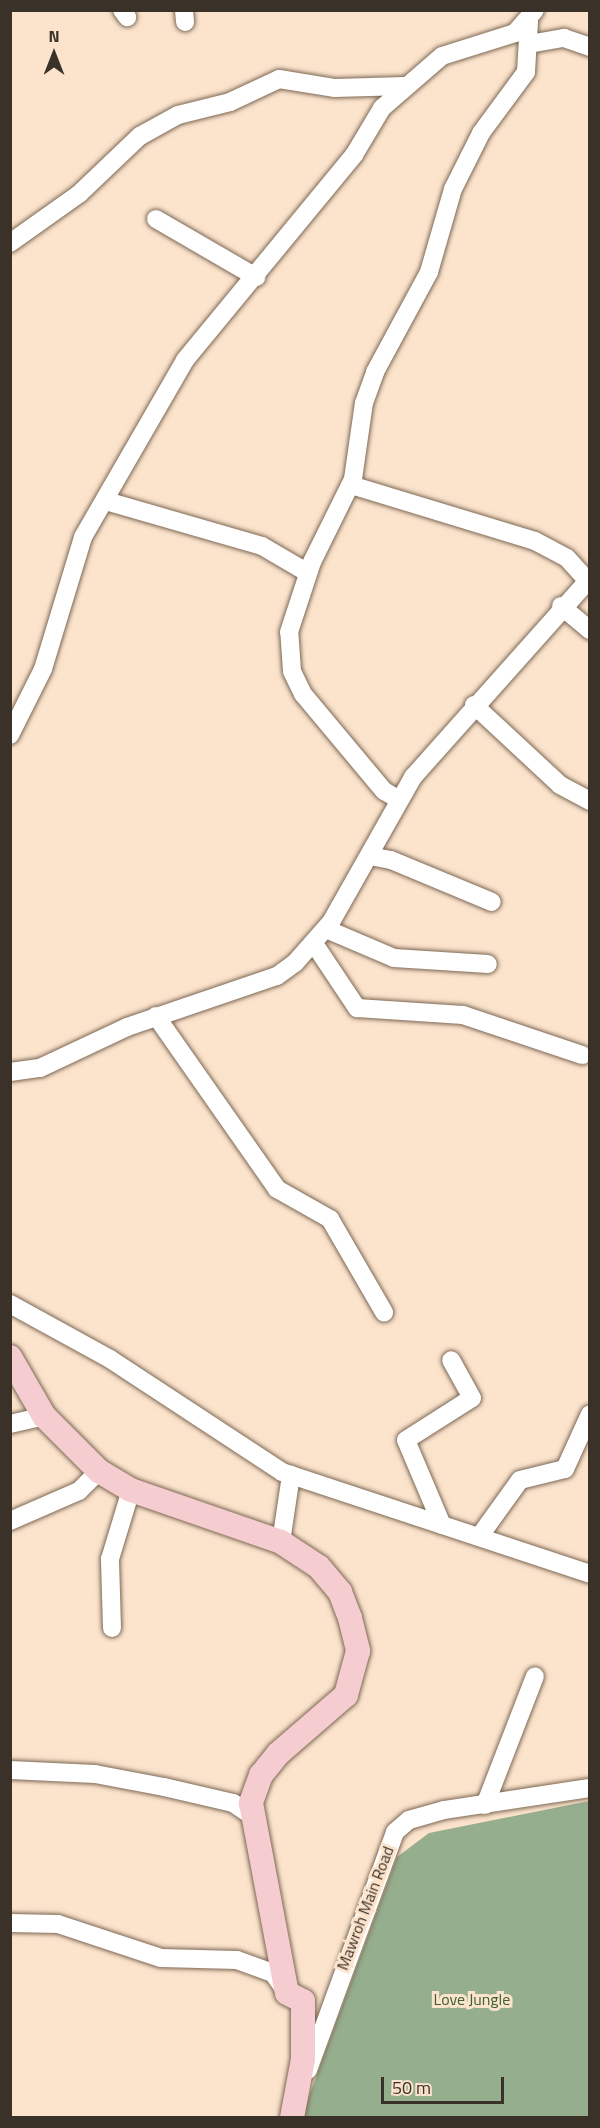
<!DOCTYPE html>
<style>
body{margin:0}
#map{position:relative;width:600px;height:2128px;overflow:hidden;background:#fbe3cc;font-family:"Titillium Web",sans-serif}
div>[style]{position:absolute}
.forest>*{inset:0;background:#95ae8e}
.roads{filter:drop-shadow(0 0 2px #7d6854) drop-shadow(0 0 2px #7d6854)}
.street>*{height:18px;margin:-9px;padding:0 9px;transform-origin:9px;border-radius:9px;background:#fff}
.secondary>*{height:24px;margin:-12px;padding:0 12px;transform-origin:12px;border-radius:12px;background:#f5cdd0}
span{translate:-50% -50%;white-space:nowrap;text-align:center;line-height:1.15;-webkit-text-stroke:6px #fbe3cc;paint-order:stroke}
.street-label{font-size:16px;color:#3a3128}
.park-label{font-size:16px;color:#3d6133}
.frame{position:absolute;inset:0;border:12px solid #3a3128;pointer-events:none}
.north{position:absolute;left:24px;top:24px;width:60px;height:60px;-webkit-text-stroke:4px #fbe3cc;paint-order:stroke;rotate:0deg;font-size:16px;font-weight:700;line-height:24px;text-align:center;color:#3a3128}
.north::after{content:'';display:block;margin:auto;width:21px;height:27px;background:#3a3128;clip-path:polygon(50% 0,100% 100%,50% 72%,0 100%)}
.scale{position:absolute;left:381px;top:2077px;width:123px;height:27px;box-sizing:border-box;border:3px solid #3a3128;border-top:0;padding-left:8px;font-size:18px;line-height:21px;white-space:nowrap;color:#3a3128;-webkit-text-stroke:4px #fbe3cc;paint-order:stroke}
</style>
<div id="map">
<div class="forest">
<i style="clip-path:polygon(589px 1801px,589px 2117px,301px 2118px,397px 1857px,429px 1833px)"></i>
</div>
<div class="roads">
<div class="street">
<i style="left:122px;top:10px;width:9px;rotate:54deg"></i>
<i style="left:184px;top:10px;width:12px;rotate:85deg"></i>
<i style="left:529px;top:44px;width:36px;rotate:-10deg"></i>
<i style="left:564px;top:38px;width:28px;rotate:19deg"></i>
<i style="left:156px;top:219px;width:116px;rotate:30.1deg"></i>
<i style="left:10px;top:243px;width:85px;rotate:-35.4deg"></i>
<i style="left:79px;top:194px;width:84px;rotate:-43.6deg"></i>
<i style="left:140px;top:136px;width:43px;rotate:-28.9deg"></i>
<i style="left:178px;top:115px;width:54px;rotate:-14deg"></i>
<i style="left:230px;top:102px;width:54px;rotate:-25.1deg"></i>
<i style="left:279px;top:79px;width:57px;rotate:9.1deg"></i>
<i style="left:335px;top:88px;width:70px;rotate:-1.6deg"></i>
<i style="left:351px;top:485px;width:192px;rotate:16.9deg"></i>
<i style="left:535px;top:541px;width:36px;rotate:28deg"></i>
<i style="left:567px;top:558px;width:30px;rotate:48deg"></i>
<i style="left:106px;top:501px;width:162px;rotate:16.1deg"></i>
<i style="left:262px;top:546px;width:53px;rotate:30.4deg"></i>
<i style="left:561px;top:606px;width:38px;rotate:40deg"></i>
<i style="left:474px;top:705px;width:117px;rotate:42.9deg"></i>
<i style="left:560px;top:785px;width:34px;rotate:28deg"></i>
<i style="left:10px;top:735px;width:74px;rotate:-63.4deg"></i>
<i style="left:43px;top:669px;width:138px;rotate:-73.1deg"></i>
<i style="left:83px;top:537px;width:204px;rotate:-60deg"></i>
<i style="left:185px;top:360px;width:266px;rotate:-50.5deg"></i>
<i style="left:354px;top:155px;width:55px;rotate:-59.2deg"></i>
<i style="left:382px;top:108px;width:79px;rotate:-40.9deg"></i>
<i style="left:442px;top:56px;width:77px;rotate:-17.5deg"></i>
<i style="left:515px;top:33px;width:30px;rotate:-49deg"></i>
<i style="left:398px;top:799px;width:16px;rotate:-150deg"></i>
<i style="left:384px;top:791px;width:126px;rotate:-129.9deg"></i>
<i style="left:303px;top:694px;width:25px;rotate:-116deg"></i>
<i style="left:292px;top:671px;width:39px;rotate:-94deg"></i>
<i style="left:289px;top:632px;width:74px;rotate:-71.8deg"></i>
<i style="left:312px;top:562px;width:93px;rotate:-63.7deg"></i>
<i style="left:353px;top:479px;width:77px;rotate:-81.8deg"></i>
<i style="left:364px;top:403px;width:33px;rotate:-70deg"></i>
<i style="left:375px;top:372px;width:114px;rotate:-61.6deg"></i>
<i style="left:429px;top:272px;width:86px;rotate:-73.9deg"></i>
<i style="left:453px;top:189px;width:63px;rotate:-63.4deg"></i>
<i style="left:481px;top:133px;width:76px;rotate:-53.6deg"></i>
<i style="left:526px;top:72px;width:51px;rotate:-86.6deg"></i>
<i style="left:370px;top:856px;width:21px;rotate:11deg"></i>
<i style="left:391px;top:860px;width:109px;rotate:22.6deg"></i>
<i style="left:326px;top:929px;width:74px;rotate:23.1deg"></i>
<i style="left:394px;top:958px;width:94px;rotate:3.7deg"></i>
<i style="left:315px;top:945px;width:76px;rotate:56.3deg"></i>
<i style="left:357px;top:1008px;width:106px;rotate:3.8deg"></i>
<i style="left:463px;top:1015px;width:126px;rotate:18.6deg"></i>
<i style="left:156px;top:1016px;width:211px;rotate:55deg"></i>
<i style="left:277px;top:1189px;width:61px;rotate:29.5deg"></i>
<i style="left:330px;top:1219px;width:108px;rotate:59.9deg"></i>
<i style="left:10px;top:1072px;width:30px;rotate:-8deg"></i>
<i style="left:40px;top:1068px;width:96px;rotate:-25.2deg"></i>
<i style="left:127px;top:1027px;width:158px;rotate:-18.8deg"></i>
<i style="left:277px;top:976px;width:22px;rotate:-36deg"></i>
<i style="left:295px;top:963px;width:55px;rotate:-48.7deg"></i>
<i style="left:331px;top:922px;width:167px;rotate:-60.5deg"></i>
<i style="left:413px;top:777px;width:266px;rotate:-48.3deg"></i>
<i style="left:10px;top:1304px;width:114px;rotate:28.8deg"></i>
<i style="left:110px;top:1359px;width:206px;rotate:33.3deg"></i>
<i style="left:282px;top:1472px;width:324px;rotate:18.3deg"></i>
<i style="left:10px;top:1424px;width:35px;rotate:-13deg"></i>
<i style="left:10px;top:1521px;width:75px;rotate:-23.5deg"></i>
<i style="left:79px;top:1491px;width:28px;rotate:-45deg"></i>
<i style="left:442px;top:1525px;width:92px;rotate:-113deg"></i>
<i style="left:406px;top:1440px;width:78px;rotate:-32.5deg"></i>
<i style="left:472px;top:1398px;width:43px;rotate:-118.9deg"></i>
<i style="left:479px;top:1537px;width:70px;rotate:-54.3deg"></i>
<i style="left:520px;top:1480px;width:46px;rotate:-13.7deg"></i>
<i style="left:565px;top:1469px;width:60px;rotate:-65.6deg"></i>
<i style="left:281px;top:1542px;width:68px;rotate:-81.5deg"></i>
<i style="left:112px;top:1628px;width:69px;rotate:-91.7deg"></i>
<i style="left:110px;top:1559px;width:72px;rotate:-73.1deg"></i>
<i style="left:10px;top:1770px;width:85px;rotate:2.7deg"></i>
<i style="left:95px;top:1774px;width:70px;rotate:10.7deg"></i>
<i style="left:164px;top:1787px;width:71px;rotate:13.1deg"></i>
<i style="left:233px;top:1803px;width:23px;rotate:34deg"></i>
<i style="left:485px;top:1805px;width:138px;rotate:-68.8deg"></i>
<i style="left:10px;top:1923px;width:48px;rotate:1.2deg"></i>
<i style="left:58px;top:1924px;width:108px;rotate:18.3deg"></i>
<i style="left:161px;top:1958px;width:76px;rotate:1.5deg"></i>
<i style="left:237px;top:1960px;width:38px;rotate:20deg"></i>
<i style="left:273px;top:1973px;width:21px;rotate:55deg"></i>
<i style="left:308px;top:2070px;width:253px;rotate:-69.9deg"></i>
<i style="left:395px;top:1832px;width:18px;rotate:-41deg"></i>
<i style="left:409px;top:1820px;width:36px;rotate:-16deg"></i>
<i style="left:444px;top:1810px;width:148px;rotate:-8.6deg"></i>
</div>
<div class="secondary">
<i style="left:10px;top:1357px;width:68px;rotate:60deg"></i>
<i style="left:44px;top:1416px;width:78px;rotate:45deg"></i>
<i style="left:99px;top:1471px;width:37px;rotate:31deg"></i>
<i style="left:131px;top:1490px;width:159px;rotate:19.1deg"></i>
<i style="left:281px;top:1542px;width:45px;rotate:33.3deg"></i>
<i style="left:319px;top:1567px;width:33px;rotate:50deg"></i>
<i style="left:340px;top:1592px;width:28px;rotate:69deg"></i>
<i style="left:350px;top:1618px;width:34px;rotate:76deg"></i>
<i style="left:358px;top:1651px;width:46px;rotate:105.3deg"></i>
<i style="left:346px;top:1695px;width:90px;rotate:139.1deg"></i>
<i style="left:278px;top:1754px;width:27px;rotate:129deg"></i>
<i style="left:261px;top:1775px;width:30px;rotate:110deg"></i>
<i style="left:251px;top:1803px;width:193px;rotate:79.3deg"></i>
<i style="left:287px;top:1993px;width:18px;rotate:27deg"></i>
<i style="left:303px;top:2001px;width:58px;rotate:90deg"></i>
<i style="left:303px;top:2059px;width:60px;rotate:100.6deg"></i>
</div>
</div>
<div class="street-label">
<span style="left:365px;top:1908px;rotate:-69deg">Mawroh Main Road</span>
</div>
<div class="park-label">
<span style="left:472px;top:1999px">Love Jungle</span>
</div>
<div class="frame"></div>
<div class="north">N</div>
<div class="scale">50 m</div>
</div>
